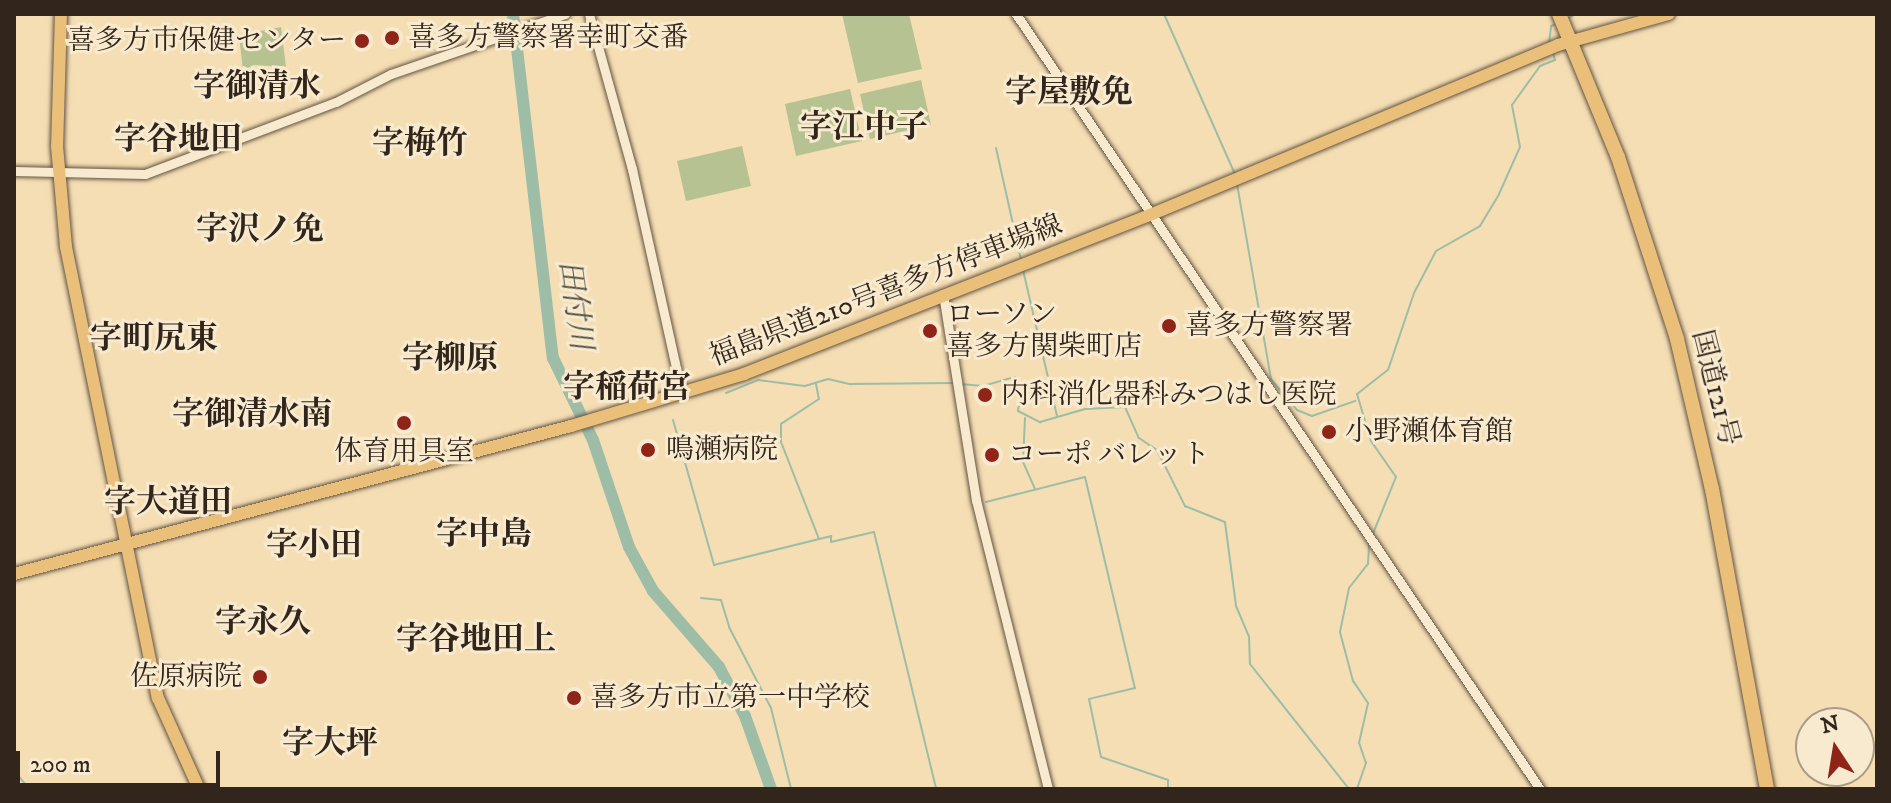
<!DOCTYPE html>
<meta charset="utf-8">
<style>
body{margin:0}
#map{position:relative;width:1891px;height:803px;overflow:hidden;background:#f5deb4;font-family:"IM FELL DW Pica","Noto Serif JP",serif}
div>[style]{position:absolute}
.green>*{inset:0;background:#b6c292}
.stream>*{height:2px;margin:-1px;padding:0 1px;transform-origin:1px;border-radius:1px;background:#9dbda7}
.river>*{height:12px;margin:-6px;padding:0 6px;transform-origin:6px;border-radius:6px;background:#9dbda7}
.roads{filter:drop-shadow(0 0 2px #635342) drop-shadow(0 0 2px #635342)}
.minor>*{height:9px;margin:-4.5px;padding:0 4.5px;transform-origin:4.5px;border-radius:4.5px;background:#f8eace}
.major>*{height:12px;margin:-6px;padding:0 6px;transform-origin:6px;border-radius:6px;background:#eabf7a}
.highway>*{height:14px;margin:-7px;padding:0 7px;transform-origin:7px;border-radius:7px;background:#eabf7a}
.dots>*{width:22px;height:22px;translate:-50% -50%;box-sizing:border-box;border:4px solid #f8eace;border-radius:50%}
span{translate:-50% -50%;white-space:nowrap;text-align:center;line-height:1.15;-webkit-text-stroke:6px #f8eace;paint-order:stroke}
.poi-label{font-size:28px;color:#32251c}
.left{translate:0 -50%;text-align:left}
.right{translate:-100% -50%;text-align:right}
.street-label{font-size:28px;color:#32251c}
.water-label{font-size:30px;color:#525346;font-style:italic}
.quarter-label{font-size:32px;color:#32251c;font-weight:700}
.frame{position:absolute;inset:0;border:16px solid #32251c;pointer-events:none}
.north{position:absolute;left:1795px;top:707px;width:80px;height:80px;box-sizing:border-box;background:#f8eace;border:2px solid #a99b87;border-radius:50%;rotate:348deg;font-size:22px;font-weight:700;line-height:32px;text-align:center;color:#32251c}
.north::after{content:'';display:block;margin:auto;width:28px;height:36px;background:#8f2418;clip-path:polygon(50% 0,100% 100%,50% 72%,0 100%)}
.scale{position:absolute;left:16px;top:751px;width:204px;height:36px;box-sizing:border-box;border:4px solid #32251c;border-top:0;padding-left:10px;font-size:24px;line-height:28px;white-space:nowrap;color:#32251c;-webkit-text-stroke:6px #f8eace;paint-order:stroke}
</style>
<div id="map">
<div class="green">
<i style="clip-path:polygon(842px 14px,909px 14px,922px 69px,858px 83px)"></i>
<i style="clip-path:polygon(281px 27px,286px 67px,253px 65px,243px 71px,239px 35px)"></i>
<i style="clip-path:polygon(921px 80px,931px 125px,870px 139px,860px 94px)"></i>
<i style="clip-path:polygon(850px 89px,862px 141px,796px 156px,785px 104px)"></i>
<i style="clip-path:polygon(742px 146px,751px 186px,686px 201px,677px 161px)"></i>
</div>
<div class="stream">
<i style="left:1164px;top:14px;width:175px;rotate:66.1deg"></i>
<i style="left:1567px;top:19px;width:10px;rotate:-29deg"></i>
<i style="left:1549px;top:43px;width:17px;rotate:-83deg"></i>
<i style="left:1551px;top:26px;width:8px;rotate:-23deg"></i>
<i style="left:996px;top:148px;width:115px;rotate:77.4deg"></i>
<i style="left:1237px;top:184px;width:198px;rotate:80.1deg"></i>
<i style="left:1271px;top:379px;width:40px;rotate:50deg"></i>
<i style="left:1297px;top:410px;width:16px;rotate:22deg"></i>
<i style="left:1312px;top:416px;width:46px;rotate:-19.2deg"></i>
<i style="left:1023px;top:270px;width:150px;rotate:76.9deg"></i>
<i style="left:816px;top:384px;width:15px;rotate:79deg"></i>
<i style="left:819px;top:399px;width:45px;rotate:146.7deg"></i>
<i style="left:781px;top:424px;width:18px;rotate:90deg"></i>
<i style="left:781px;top:442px;width:104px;rotate:68.6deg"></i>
<i style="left:960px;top:384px;width:23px;rotate:5deg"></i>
<i style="left:983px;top:386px;width:33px;rotate:-16deg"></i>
<i style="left:1015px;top:377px;width:19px;rotate:72deg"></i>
<i style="left:1021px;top:395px;width:16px;rotate:101deg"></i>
<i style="left:1018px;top:411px;width:25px;rotate:27deg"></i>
<i style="left:1040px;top:422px;width:47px;rotate:-16.1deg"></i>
<i style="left:1085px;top:409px;width:40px;rotate:-2.9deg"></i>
<i style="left:1125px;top:407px;width:34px;rotate:66deg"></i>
<i style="left:1139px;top:438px;width:22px;rotate:34deg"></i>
<i style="left:1157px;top:450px;width:63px;rotate:63.4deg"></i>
<i style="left:1185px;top:506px;width:43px;rotate:21.8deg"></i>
<i style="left:1225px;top:522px;width:85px;rotate:82.5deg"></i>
<i style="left:1236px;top:606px;width:33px;rotate:67deg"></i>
<i style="left:1249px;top:636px;width:28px;rotate:88deg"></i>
<i style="left:1250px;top:664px;width:159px;rotate:51.6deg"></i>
<i style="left:726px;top:393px;width:35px;rotate:-22deg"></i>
<i style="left:758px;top:380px;width:47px;rotate:7.3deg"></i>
<i style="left:805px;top:386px;width:24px;rotate:-17deg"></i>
<i style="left:828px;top:379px;width:23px;rotate:13deg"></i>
<i style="left:850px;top:384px;width:103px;rotate:-0.6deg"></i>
<i style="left:1025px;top:418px;width:44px;rotate:92.6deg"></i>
<i style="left:1023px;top:462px;width:30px;rotate:66deg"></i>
<i style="left:673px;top:420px;width:151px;rotate:74.2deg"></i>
<i style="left:714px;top:565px;width:121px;rotate:-13.9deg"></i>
<i style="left:831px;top:536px;width:6px;rotate:90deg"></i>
<i style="left:831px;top:542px;width:44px;rotate:-13.1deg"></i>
<i style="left:874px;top:532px;width:264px;rotate:76.4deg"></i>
<i style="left:986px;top:502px;width:102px;rotate:-14.2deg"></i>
<i style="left:1085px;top:477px;width:217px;rotate:76.7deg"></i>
<i style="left:1135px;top:688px;width:47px;rotate:166.6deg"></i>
<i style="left:1089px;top:699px;width:59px;rotate:78.3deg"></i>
<i style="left:1101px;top:757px;width:71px;rotate:18.9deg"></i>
<i style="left:1168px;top:780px;width:9px;rotate:90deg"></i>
<i style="left:1372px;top:536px;width:64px;rotate:-67.9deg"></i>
<i style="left:1396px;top:477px;width:44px;rotate:-124.8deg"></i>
<i style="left:1371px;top:441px;width:49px;rotate:-106.6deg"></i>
<i style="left:1357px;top:394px;width:39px;rotate:-38deg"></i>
<i style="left:1388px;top:370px;width:81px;rotate:-71.3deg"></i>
<i style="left:1414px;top:293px;width:47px;rotate:-62.4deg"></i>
<i style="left:1436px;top:251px;width:51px;rotate:-29.6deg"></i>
<i style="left:1480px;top:226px;width:37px;rotate:-59deg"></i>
<i style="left:1499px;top:194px;width:51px;rotate:-65.9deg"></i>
<i style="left:1520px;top:147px;width:43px;rotate:-100.8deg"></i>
<i style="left:1512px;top:105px;width:48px;rotate:-54.3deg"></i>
<i style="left:1540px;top:66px;width:16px;rotate:-22deg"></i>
<i style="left:1555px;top:60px;width:7px;rotate:-106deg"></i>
<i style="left:701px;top:598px;width:20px;rotate:6deg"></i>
<i style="left:721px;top:600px;width:28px;rotate:73deg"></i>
<i style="left:729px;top:627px;width:91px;rotate:62.6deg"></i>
<i style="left:771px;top:708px;width:83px;rotate:76.1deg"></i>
<i style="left:14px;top:770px;width:24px;rotate:52deg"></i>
<i style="left:1357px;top:789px;width:28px;rotate:-71deg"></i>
<i style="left:1366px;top:763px;width:21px;rotate:-109deg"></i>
<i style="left:1359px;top:743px;width:41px;rotate:-77.3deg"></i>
<i style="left:1368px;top:703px;width:27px;rotate:-124deg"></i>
<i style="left:1353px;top:681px;width:51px;rotate:-104.9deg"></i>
<i style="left:1340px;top:632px;width:45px;rotate:-78.4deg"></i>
<i style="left:1349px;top:588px;width:31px;rotate:-52deg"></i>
<i style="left:1368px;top:564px;width:22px;rotate:-87deg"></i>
</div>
<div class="river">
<i style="left:513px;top:14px;width:346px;rotate:83.4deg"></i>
<i style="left:553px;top:358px;width:91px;rotate:64deg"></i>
<i style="left:593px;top:440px;width:113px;rotate:71.4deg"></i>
<i style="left:629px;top:547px;width:50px;rotate:61.4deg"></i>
<i style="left:653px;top:591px;width:101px;rotate:49deg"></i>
<i style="left:719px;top:667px;width:55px;rotate:62deg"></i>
<i style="left:745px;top:716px;width:77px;rotate:70.4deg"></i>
</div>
<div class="roads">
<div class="minor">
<i style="left:589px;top:14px;width:161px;rotate:74.5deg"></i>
<i style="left:632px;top:169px;width:230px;rotate:77.5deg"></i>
<i style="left:1016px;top:14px;width:936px;rotate:55.94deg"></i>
<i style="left:14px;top:171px;width:131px;rotate:1.3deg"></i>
<i style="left:145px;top:174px;width:204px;rotate:-20.7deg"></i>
<i style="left:336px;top:102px;width:62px;rotate:-27deg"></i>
<i style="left:391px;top:74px;width:184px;rotate:-19deg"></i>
<i style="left:943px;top:294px;width:209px;rotate:80.9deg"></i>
<i style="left:976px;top:500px;width:298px;rotate:76deg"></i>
</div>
<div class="major">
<i style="left:61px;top:14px;width:132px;rotate:91.7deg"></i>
<i style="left:57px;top:146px;width:101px;rotate:84.9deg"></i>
<i style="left:66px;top:247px;width:460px;rotate:78.5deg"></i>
<i style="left:158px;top:698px;width:100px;rotate:65.7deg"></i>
<i style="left:14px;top:574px;width:576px;rotate:-14.88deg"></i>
<i style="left:571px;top:426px;width:181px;rotate:-16.7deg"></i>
<i style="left:744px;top:374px;width:436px;rotate:-21.4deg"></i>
<i style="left:1150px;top:215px;width:442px;rotate:-22.6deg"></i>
<i style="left:1558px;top:45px;width:115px;rotate:-15.6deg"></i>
</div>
<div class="highway">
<i style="left:1559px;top:14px;width:155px;rotate:67.6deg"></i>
<i style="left:1618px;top:157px;width:191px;rotate:72deg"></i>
<i style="left:1677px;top:339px;width:154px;rotate:76.9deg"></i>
<i style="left:1712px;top:489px;width:305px;rotate:79.6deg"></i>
</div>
</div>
<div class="dots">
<i style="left:392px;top:38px;background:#8f2418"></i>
<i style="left:362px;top:41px;background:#8f2418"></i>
<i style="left:1169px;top:326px;background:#8f2418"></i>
<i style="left:930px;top:331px;background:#8f2418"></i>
<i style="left:985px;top:395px;background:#8f2418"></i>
<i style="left:404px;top:423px;background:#8f2418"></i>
<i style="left:1329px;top:432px;background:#8f2418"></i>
<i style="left:648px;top:450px;background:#8f2418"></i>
<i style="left:992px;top:455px;background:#8f2418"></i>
<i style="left:260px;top:677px;background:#8f2418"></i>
<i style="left:574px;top:698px;background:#8f2418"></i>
</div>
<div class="poi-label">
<span class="left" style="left:408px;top:38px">喜多方警察署幸町交番</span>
<span class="right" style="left:346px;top:41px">喜多方市保健センター</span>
<span class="left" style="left:946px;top:331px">ローソン<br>喜多方関柴町店</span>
<span class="left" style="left:1185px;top:326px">喜多方警察署</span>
<span class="left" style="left:1001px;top:395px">内科消化器科みつはし医院</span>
<span class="left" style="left:1345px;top:432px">小野瀬体育館</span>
<span class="left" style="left:666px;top:450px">鳴瀬病院</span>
<span style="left:404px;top:452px">体育用具室</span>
<span class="left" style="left:1008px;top:455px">コーポ バレット</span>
<span class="right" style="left:242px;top:677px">佐原病院</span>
<span class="left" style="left:590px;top:698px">喜多方市立第一中学校</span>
</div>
<div class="street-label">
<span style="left:886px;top:291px;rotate:-21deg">福島県道210号喜多方停車場線</span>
<span style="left:1715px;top:388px;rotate:76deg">国道121号</span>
</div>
<div class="water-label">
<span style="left:574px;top:305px;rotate:82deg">田付川</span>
</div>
<div class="quarter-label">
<span style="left:257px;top:87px">字御清水</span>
<span style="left:1069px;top:93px">字屋敷免</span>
<span style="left:864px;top:128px">字江中子</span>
<span style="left:178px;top:140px">字谷地田</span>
<span style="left:420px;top:144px">字梅竹</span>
<span style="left:260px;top:230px">字沢ノ免</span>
<span style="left:154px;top:339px">字町尻東</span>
<span style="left:450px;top:359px">字柳原</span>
<span style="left:627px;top:388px">字稲荷宮</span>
<span style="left:252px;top:415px">字御清水南</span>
<span style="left:168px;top:503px">字大道田</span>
<span style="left:484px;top:535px">字中島</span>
<span style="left:314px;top:546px">字小田</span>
<span style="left:263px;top:623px">字永久</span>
<span style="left:476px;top:640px">字谷地田上</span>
<span style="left:330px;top:744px">字大坪</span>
</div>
<div class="frame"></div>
<div class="north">N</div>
<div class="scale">200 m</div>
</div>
